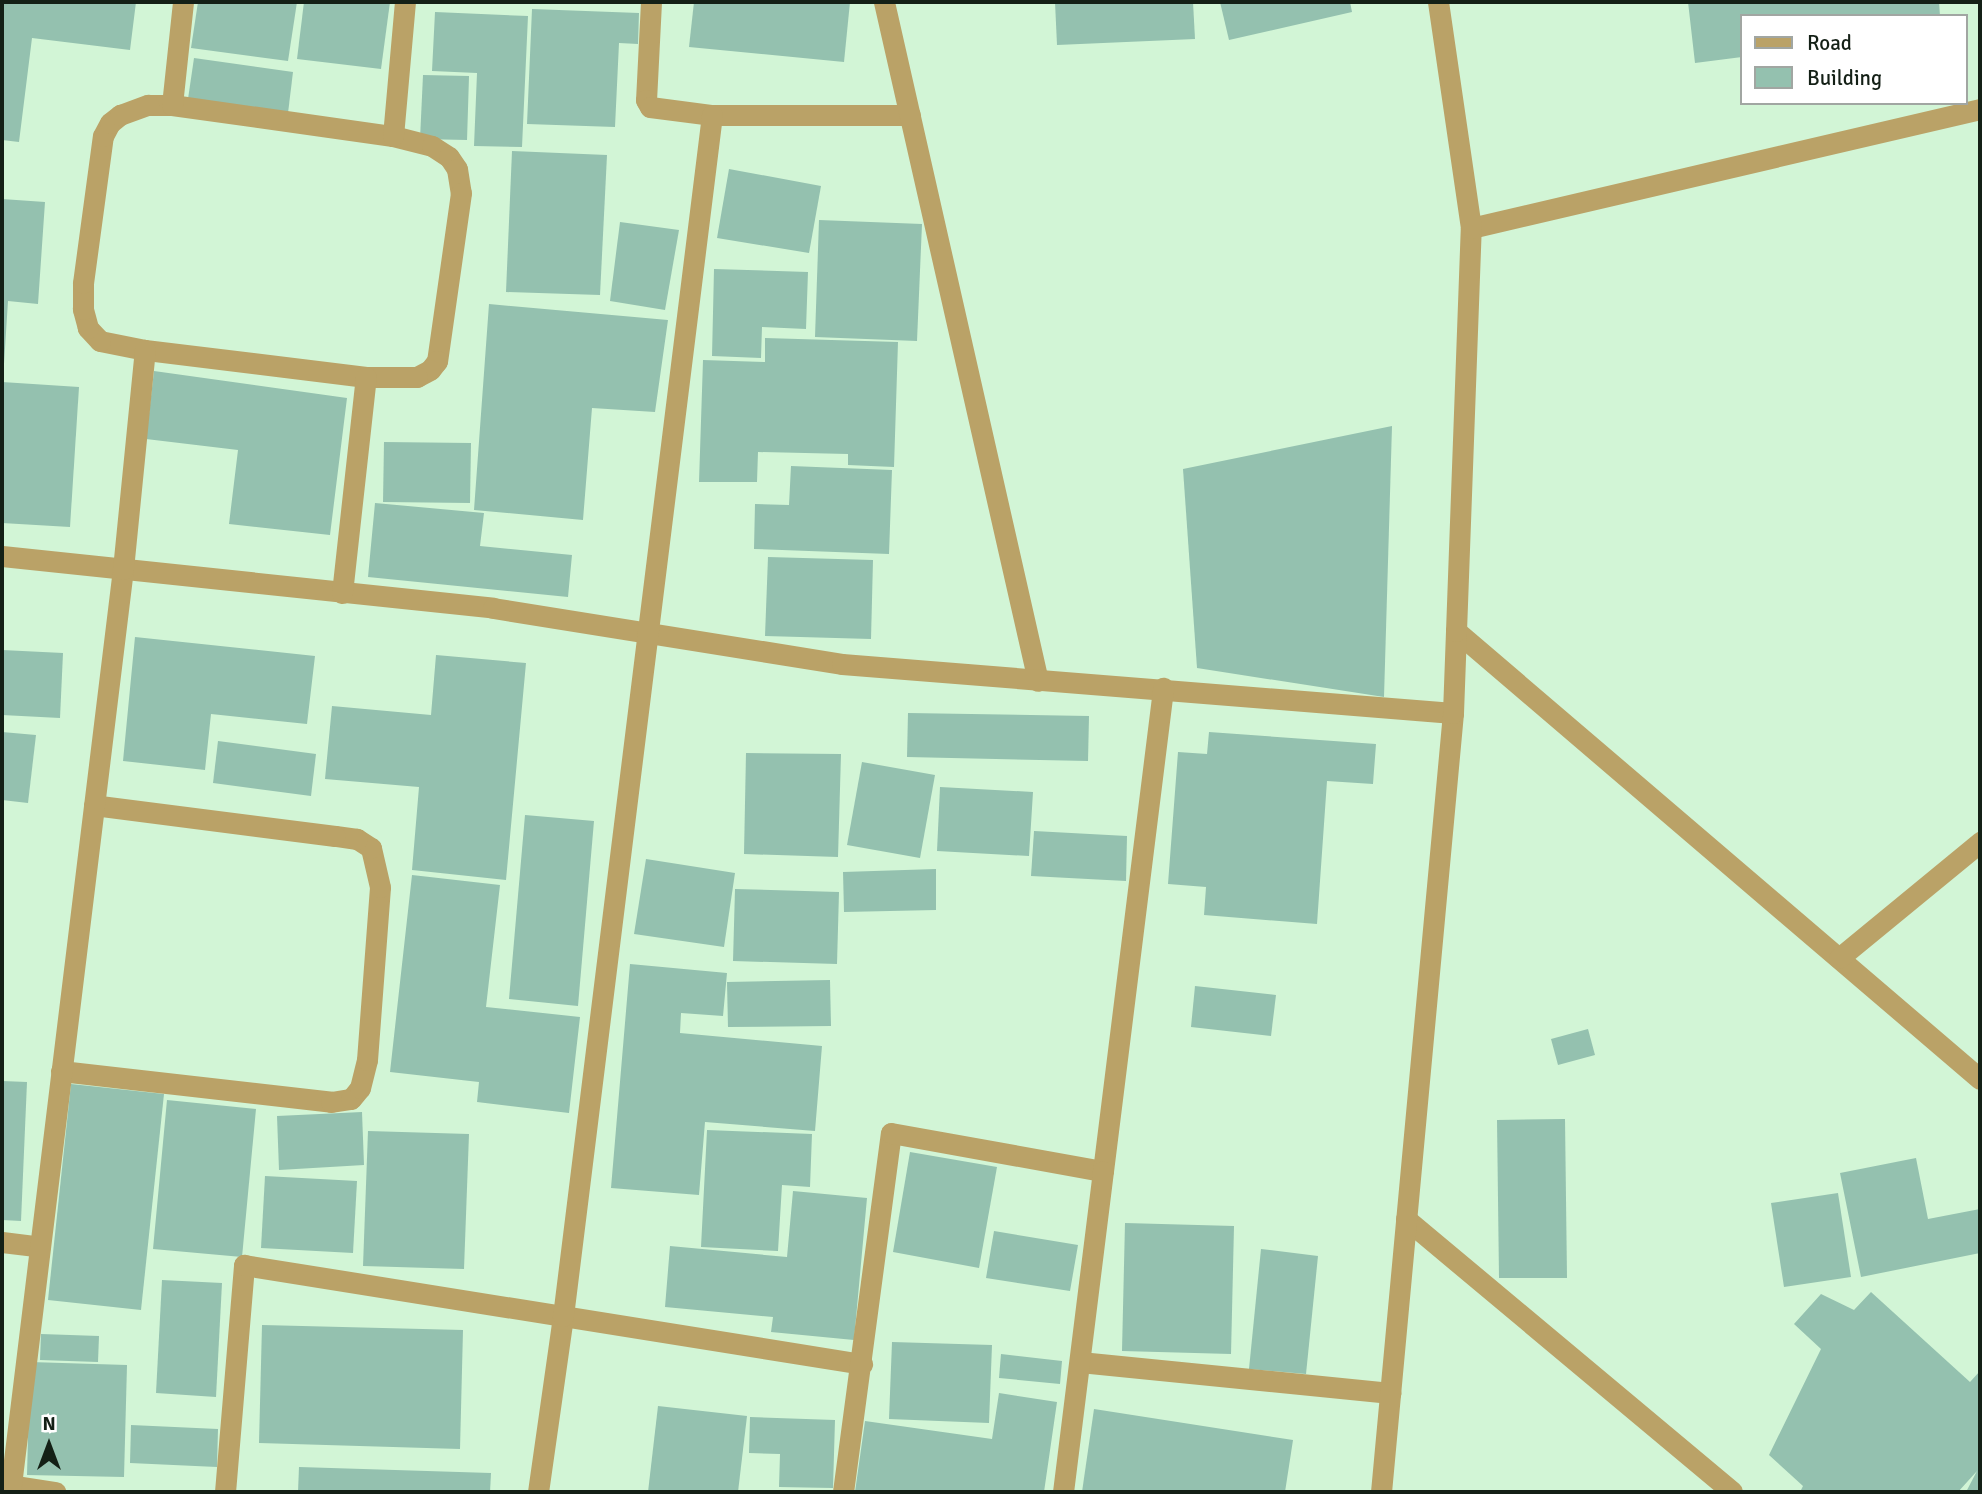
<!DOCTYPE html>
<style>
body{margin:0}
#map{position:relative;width:1982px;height:1494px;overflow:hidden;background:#d2f5d6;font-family:Signika,sans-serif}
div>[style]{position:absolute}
.building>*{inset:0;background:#94c1af}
.minor>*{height:21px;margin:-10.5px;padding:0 10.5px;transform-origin:10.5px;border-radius:10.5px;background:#baa267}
.tertiary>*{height:21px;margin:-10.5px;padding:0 10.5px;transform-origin:10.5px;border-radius:10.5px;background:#baa267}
span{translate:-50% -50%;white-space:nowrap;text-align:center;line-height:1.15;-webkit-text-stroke:5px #fff;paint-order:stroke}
.frame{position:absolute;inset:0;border:4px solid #142016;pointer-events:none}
.legend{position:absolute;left:1740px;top:14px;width:228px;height:91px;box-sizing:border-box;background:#fff;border:2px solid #a1a6a2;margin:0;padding:9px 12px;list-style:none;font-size:21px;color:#142016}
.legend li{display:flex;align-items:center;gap:14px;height:35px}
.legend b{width:35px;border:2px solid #a1a6a2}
.north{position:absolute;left:14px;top:1410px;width:70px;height:70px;-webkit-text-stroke:5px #fff;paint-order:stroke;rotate:0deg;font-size:19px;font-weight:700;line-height:28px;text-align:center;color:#142016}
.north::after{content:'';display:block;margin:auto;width:24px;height:32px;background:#142016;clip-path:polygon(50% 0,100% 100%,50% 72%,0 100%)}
</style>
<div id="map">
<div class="building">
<i style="clip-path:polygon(2px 2px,136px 2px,130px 50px,32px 38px,19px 142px,2px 140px)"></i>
<i style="clip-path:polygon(198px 2px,297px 2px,288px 61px,191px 48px)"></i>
<i style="clip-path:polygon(304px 2px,390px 2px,381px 69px,297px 59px)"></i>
<i style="clip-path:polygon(694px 2px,850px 2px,844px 62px,689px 47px)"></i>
<i style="clip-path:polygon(1055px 2px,1193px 2px,1195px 39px,1057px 45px)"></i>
<i style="clip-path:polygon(1220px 2px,1350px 2px,1352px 12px,1229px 40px)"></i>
<i style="clip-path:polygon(1688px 2px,1939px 2px,1940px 16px,1742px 16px,1742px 57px,1695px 63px)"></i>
<i style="clip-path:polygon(532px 9px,639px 13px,638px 44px,619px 43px,615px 127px,527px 124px)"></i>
<i style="clip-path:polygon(435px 12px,528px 16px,522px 147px,474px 146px,477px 73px,432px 71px)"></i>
<i style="clip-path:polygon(194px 58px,293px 72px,288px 113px,188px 99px)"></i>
<i style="clip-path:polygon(423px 75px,469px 76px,467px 140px,420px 139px)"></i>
<i style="clip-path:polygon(512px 151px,607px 155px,600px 295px,506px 292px)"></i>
<i style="clip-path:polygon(729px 169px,821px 186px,809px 253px,717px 238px)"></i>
<i style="clip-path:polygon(2px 199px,45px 202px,38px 304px,8px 301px,4px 364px)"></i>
<i style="clip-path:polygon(819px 220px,922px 224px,917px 341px,815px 337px)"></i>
<i style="clip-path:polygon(620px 222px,679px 230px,665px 310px,610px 301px)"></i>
<i style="clip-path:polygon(714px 269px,808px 272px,806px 329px,762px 327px,761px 358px,712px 356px)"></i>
<i style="clip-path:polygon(489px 304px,668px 320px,655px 412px,592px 408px,583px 520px,474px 510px)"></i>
<i style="clip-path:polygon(765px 338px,898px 342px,894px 467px,848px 465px,848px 454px,758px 452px,757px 482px,699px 482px,703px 360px,765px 362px)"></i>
<i style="clip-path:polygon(154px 371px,347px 398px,330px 535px,229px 524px,238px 450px,146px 439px)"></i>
<i style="clip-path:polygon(2px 382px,79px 387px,70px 527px,2px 523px)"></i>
<i style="clip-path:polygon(1392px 426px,1384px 697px,1197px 668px,1183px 469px)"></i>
<i style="clip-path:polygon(384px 442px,471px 443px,470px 503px,383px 502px)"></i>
<i style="clip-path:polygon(791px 466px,892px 470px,889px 554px,754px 549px,755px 504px,789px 505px)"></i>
<i style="clip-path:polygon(375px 503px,484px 513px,480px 546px,572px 555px,568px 597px,368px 577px)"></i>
<i style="clip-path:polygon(768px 557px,873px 560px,871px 639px,765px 636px)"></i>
<i style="clip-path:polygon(135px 637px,315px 656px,307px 724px,211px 714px,205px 770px,123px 761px)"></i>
<i style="clip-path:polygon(2px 650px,63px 653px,60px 718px,2px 715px)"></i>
<i style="clip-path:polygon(436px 655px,526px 663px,506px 880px,412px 870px,419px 787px,325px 779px,332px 706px,431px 715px)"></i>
<i style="clip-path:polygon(908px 713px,1089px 716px,1088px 761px,907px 757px)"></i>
<i style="clip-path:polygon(2px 732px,36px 735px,28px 803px,2px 800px)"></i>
<i style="clip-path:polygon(1209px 732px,1376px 744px,1373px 784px,1327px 781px,1317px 924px,1204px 915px,1206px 887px,1168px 884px,1178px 752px,1207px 754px)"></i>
<i style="clip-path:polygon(218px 741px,316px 754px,311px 796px,213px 783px)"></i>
<i style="clip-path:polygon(746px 753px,841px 754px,838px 857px,744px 854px)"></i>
<i style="clip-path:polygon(862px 762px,935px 775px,920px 858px,847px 845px)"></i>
<i style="clip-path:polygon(940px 787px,1033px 792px,1029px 856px,937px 851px)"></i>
<i style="clip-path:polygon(525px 815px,594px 821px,578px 1006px,509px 999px)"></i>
<i style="clip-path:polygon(1034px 831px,1127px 836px,1126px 881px,1031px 876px)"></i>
<i style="clip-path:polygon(646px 859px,735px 873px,724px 947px,634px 934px)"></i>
<i style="clip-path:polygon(936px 869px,936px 910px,844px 912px,843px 872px)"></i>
<i style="clip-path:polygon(412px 875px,500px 885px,486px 1007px,580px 1017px,569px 1113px,477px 1102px,479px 1082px,390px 1072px)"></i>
<i style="clip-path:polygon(735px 889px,839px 892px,837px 964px,733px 961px)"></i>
<i style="clip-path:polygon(630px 964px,727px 973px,723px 1016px,681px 1013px,680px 1033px,822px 1046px,815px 1131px,705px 1122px,699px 1195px,611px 1188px)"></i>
<i style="clip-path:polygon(830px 980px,831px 1026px,728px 1027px,727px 982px)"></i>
<i style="clip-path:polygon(1195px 986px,1276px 995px,1271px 1036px,1191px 1027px)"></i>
<i style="clip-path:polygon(1588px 1029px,1595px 1055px,1558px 1065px,1551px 1039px)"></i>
<i style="clip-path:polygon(2px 1081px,27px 1082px,21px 1221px,2px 1220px)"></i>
<i style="clip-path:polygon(71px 1084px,164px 1094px,141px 1310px,48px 1300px)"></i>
<i style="clip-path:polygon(167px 1100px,256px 1109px,242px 1257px,153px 1249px)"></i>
<i style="clip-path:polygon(362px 1112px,364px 1165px,279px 1170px,277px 1116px)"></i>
<i style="clip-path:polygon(1565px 1119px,1567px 1278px,1499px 1278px,1497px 1120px)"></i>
<i style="clip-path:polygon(707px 1130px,812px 1134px,810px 1187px,782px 1185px,778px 1251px,701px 1247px)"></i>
<i style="clip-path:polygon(368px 1131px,469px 1134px,464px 1269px,363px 1266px)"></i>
<i style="clip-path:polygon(910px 1152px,997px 1167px,979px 1268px,893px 1252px)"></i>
<i style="clip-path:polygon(1916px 1158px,1928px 1219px,1980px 1209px,1980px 1253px,1861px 1277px,1840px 1173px)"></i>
<i style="clip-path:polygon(265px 1176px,357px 1181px,353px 1253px,261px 1248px)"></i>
<i style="clip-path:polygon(793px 1191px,867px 1198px,854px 1340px,771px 1332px,773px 1317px,665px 1307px,670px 1246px,787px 1257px)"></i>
<i style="clip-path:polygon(1838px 1193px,1851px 1277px,1784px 1287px,1771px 1203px)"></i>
<i style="clip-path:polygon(1125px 1223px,1234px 1226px,1231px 1354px,1122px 1351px)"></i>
<i style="clip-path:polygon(994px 1231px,1078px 1245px,1070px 1291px,986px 1278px)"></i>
<i style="clip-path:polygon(1261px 1249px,1318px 1256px,1306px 1374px,1249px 1369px)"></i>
<i style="clip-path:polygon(162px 1280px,222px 1283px,216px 1397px,156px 1393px)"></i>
<i style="clip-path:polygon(1871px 1292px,1970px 1382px,1980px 1371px,1980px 1492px,1966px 1492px,1977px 1471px,1958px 1492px,1800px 1492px,1803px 1486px,1769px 1455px,1821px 1349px,1794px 1324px,1821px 1294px,1854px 1310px)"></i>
<i style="clip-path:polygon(262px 1325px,463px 1330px,460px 1449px,259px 1443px)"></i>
<i style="clip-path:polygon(41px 1334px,99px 1336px,98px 1362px,40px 1360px)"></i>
<i style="clip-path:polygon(892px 1342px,992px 1345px,989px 1423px,889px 1419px)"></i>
<i style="clip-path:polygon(1001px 1354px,1062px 1361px,1060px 1384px,999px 1378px)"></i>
<i style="clip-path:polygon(30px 1362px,127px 1365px,124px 1477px,27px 1475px)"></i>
<i style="clip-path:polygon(999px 1393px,1057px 1402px,1044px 1492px,855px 1492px,865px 1421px,992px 1439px)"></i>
<i style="clip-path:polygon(658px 1406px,747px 1416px,738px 1492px,648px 1492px)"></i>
<i style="clip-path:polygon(1094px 1409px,1293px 1440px,1285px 1492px,1082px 1492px)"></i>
<i style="clip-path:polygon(750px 1417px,835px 1420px,833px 1488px,779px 1487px,780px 1454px,749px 1453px)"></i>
<i style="clip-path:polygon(131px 1425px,218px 1429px,217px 1467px,130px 1463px)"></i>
<i style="clip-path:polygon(299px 1467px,491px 1473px,490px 1492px,298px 1492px)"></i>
</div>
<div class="minor">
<i style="left:651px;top:2px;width:98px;rotate:92.9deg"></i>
<i style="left:646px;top:100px;width:8px;rotate:60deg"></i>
<i style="left:650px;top:107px;width:63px;rotate:7.4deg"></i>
<i style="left:712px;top:115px;width:198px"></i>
<i style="left:884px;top:2px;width:696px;rotate:77.22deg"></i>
<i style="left:148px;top:105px;width:24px"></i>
<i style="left:172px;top:105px;width:223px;rotate:8deg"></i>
<i style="left:393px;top:136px;width:40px;rotate:14.4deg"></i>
<i style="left:432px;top:146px;width:20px;rotate:33deg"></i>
<i style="left:449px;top:157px;width:14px;rotate:56deg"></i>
<i style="left:457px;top:169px;width:24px;rotate:81deg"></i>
<i style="left:461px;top:193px;width:170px;rotate:98.1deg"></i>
<i style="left:437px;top:361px;width:11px;rotate:128deg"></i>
<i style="left:430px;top:370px;width:15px;rotate:152deg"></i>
<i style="left:417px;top:377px;width:51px;rotate:180deg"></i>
<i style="left:366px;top:377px;width:223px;rotate:-173deg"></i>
<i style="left:145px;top:350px;width:46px;rotate:-168.7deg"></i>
<i style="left:100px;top:341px;width:18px;rotate:-133deg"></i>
<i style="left:88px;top:328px;width:20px;rotate:-105deg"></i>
<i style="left:83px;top:309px;width:26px;rotate:-90deg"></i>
<i style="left:83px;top:283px;width:148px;rotate:-82.3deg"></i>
<i style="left:103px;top:136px;width:15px;rotate:-62deg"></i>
<i style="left:110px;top:123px;width:13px;rotate:-39deg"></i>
<i style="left:120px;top:115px;width:30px;rotate:-20deg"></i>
<i style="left:172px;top:105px;width:104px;rotate:-83.9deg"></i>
<i style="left:393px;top:136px;width:135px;rotate:-84.9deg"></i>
<i style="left:1471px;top:228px;width:523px;rotate:-13.16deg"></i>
<i style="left:2px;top:556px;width:494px;rotate:6deg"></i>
<i style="left:493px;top:608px;width:353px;rotate:9.1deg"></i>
<i style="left:842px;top:664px;width:613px;rotate:4.59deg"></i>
<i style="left:342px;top:593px;width:217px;rotate:-83.7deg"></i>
<i style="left:1456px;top:631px;width:689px;rotate:40.53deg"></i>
<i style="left:1839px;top:958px;width:183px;rotate:-39.4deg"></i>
<i style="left:61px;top:1071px;width:272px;rotate:6.5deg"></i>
<i style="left:331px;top:1102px;width:20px;rotate:-9deg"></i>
<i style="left:351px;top:1099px;width:14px;rotate:-51deg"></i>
<i style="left:360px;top:1088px;width:29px;rotate:-76deg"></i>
<i style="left:367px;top:1060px;width:173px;rotate:-85.7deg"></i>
<i style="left:380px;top:887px;width:40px;rotate:-103deg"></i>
<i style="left:371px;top:848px;width:17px;rotate:-147deg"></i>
<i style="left:357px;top:839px;width:22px;rotate:-172deg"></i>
<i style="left:335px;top:836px;width:243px;rotate:-172.7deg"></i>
<i style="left:1406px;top:1219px;width:425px;rotate:39.9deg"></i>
<i style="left:2px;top:1242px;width:38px;rotate:7deg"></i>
<i style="left:1080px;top:1362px;width:312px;rotate:5.7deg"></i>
<i style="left:2px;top:1484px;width:54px;rotate:8.6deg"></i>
<i style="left:11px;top:1485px;width:923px;rotate:-83.03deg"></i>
<i style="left:123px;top:569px;width:220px;rotate:-84.3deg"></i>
<i style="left:225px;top:1492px;width:228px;rotate:-85.2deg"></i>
<i style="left:244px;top:1265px;width:626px;rotate:9.1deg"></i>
<i style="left:538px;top:1492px;width:178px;rotate:-81.9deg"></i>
<i style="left:563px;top:1316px;width:1210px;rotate:-82.93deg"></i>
<i style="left:843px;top:1492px;width:362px;rotate:-82.4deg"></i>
<i style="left:891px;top:1133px;width:215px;rotate:10.2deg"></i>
<i style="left:1103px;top:1171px;width:487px;rotate:-82.9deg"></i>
<i style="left:1063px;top:1492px;width:323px;rotate:-82.9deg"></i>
</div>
<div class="tertiary">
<i style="left:1381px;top:1492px;width:782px;rotate:-84.72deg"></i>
<i style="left:1453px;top:713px;width:82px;rotate:-87.9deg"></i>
<i style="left:1456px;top:631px;width:403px;rotate:-87.9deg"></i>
<i style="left:1471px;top:228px;width:228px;rotate:-98.3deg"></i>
</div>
<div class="frame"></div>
<ul class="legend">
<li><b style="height:9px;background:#baa267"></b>Road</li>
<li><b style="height:19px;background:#94c1af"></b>Building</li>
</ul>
<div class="north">N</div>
</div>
